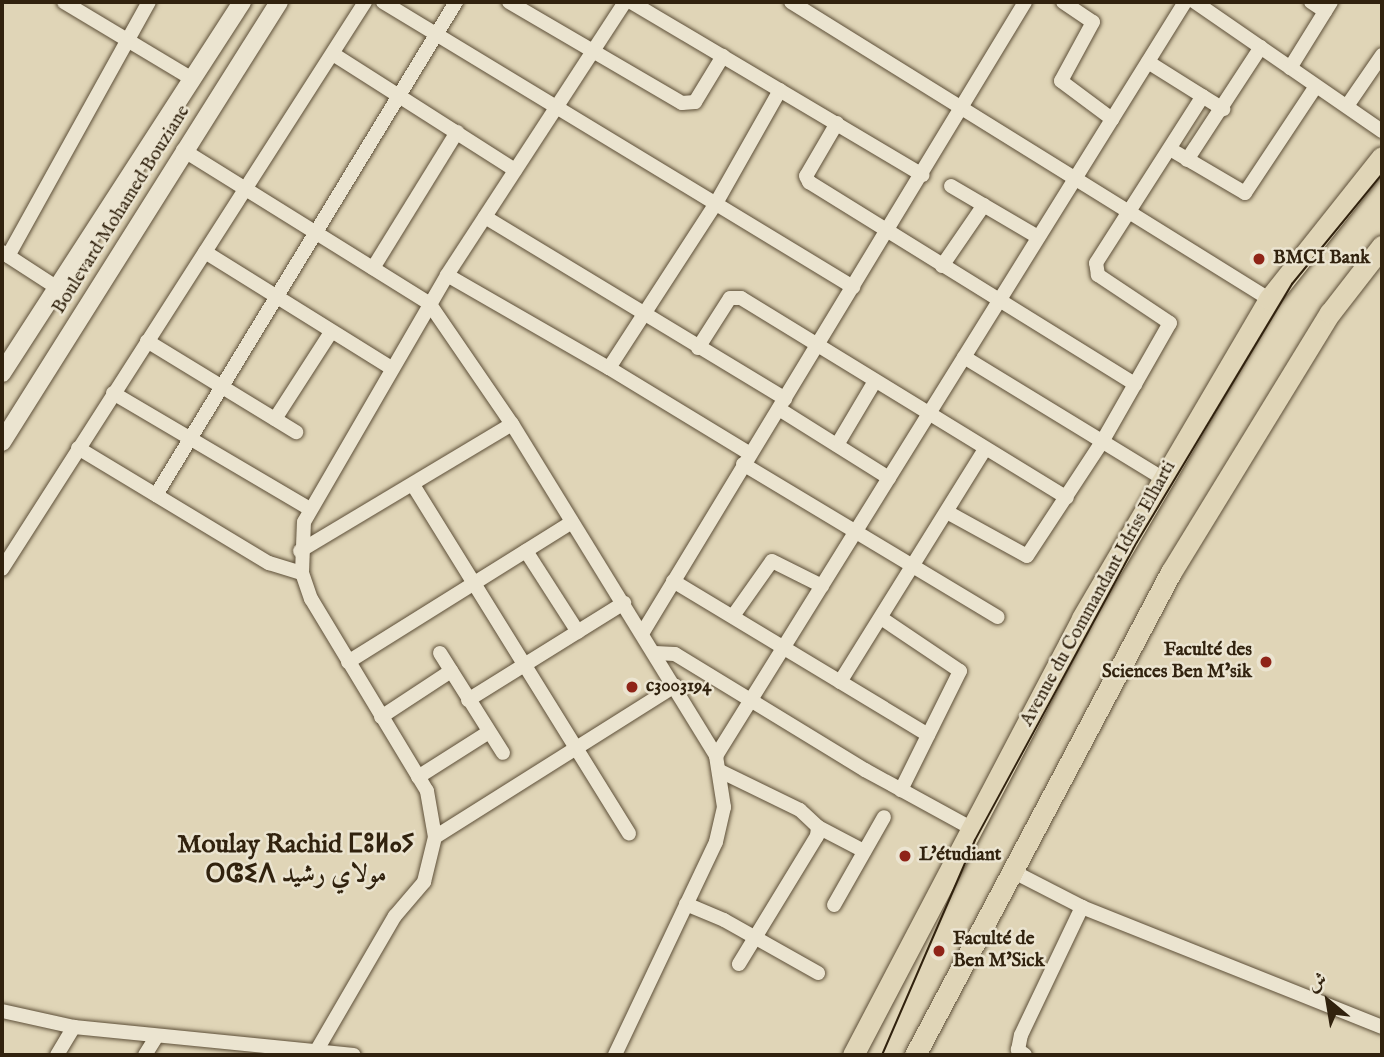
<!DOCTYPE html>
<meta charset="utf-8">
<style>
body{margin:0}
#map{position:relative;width:1384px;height:1057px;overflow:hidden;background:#e0d5b7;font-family:"IM FELL English",Amiri,"Noto Sans Tifinagh",serif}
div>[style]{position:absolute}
.roads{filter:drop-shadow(0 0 2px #5d4f38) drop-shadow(0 0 2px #5d4f38)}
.minor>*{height:14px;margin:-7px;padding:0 7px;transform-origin:7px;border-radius:7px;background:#ebe4d0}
.tertiary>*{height:18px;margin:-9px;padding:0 9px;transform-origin:9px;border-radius:9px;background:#ebe4d0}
.primary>*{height:21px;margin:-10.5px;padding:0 10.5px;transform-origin:10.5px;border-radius:10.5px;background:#e0d5b7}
.tram>*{height:2px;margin:-1px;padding:0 1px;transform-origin:1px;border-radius:1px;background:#31220e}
.dots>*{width:19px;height:19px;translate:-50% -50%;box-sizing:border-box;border:4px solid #ebe4d0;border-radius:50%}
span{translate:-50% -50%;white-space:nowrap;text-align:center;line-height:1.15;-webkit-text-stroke:5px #ebe4d0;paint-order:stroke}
.street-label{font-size:19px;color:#31220e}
.poi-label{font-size:19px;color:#31220e;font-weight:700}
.left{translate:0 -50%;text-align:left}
.right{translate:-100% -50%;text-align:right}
.district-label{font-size:26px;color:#31220e;font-weight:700}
.frame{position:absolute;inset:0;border:4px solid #31220e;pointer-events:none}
.north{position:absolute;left:1293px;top:966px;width:70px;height:70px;-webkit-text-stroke:5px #ebe4d0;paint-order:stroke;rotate:330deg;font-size:19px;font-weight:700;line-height:28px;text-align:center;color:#31220e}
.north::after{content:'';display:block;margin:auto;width:24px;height:32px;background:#31220e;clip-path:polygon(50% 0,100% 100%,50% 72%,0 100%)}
</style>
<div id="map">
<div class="roads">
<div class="minor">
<i style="left:64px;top:2px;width:149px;rotate:31deg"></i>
<i style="left:383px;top:2px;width:550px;rotate:31.23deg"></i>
<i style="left:509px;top:2px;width:200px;rotate:30.3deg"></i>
<i style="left:682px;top:103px;width:13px;rotate:-4deg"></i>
<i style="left:695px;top:102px;width:54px;rotate:-58.7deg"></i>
<i style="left:631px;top:2px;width:339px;rotate:30.7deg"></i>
<i style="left:791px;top:2px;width:563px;rotate:31.85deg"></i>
<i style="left:1063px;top:2px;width:36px;rotate:34deg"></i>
<i style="left:1093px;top:22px;width:67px;rotate:118.5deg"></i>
<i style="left:1061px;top:81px;width:64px;rotate:36.7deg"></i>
<i style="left:1195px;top:2px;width:227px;rotate:34.6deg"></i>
<i style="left:1311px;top:2px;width:17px;rotate:33deg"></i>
<i style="left:333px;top:54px;width:216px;rotate:32.5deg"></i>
<i style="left:1148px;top:62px;width:89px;rotate:32.1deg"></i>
<i style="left:1290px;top:68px;width:78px;rotate:-58.2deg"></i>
<i style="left:1347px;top:106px;width:62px;rotate:-55.5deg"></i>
<i style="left:837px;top:123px;width:61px;rotate:120.3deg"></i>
<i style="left:806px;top:176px;width:7px;rotate:63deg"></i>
<i style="left:809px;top:182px;width:384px;rotate:31.8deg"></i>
<i style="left:1170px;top:149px;width:87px;rotate:30.4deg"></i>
<i style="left:1245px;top:193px;width:128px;rotate:-56.4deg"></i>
<i style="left:183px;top:150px;width:290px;rotate:31.9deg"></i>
<i style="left:429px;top:303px;width:147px;rotate:55.6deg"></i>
<i style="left:512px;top:424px;width:390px;rotate:58.4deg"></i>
<i style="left:716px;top:756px;width:52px;rotate:81.1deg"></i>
<i style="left:724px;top:807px;width:36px;rotate:103deg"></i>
<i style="left:716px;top:842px;width:236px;rotate:115.4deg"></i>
<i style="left:1187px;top:160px;width:135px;rotate:-56.8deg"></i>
<i style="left:951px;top:186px;width:101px;rotate:30.4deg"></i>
<i style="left:485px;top:217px;width:351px;rotate:31.2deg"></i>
<i style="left:2px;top:252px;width:64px;rotate:32.9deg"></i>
<i style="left:205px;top:252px;width:219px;rotate:31.9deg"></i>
<i style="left:8px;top:256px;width:291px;rotate:-61deg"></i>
<i style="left:942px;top:266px;width:74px;rotate:-55.5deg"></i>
<i style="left:373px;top:268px;width:160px;rotate:-58.3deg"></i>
<i style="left:447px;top:275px;width:187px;rotate:29.9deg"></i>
<i style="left:609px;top:368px;width:194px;rotate:-57deg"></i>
<i style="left:715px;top:205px;width:132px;rotate:-60.5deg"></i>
<i style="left:147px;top:341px;width:175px;rotate:31.4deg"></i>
<i style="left:698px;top:348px;width:59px;rotate:-57.4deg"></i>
<i style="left:730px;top:298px;width:11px"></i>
<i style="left:741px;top:298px;width:382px;rotate:31.5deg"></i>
<i style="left:964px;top:357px;width:234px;rotate:31.4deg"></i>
<i style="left:609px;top:368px;width:164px;rotate:31.3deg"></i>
<i style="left:113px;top:393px;width:229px;rotate:30.5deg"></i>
<i style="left:779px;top:409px;width:130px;rotate:32.1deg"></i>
<i style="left:275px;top:419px;width:103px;rotate:-57.2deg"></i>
<i style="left:837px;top:445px;width:74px;rotate:-59.3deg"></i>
<i style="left:78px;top:448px;width:223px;rotate:31.1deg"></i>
<i style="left:269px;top:563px;width:34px;rotate:17deg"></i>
<i style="left:743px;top:464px;width:297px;rotate:31deg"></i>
<i style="left:413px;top:485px;width:410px;rotate:58.2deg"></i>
<i style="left:156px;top:495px;width:577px;rotate:-58.68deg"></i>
<i style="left:947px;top:512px;width:91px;rotate:28.8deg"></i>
<i style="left:1027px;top:556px;width:136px;rotate:-56.7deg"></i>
<i style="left:1102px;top:442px;width:137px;rotate:-60.3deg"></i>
<i style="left:1170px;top:323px;width:87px;rotate:-146.3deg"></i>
<i style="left:1098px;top:275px;width:12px;rotate:-99deg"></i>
<i style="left:1096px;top:263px;width:198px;rotate:-57.4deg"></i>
<i style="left:300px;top:551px;width:247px;rotate:-30.9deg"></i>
<i style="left:526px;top:551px;width:96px;rotate:57.3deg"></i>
<i style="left:2px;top:569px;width:673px;rotate:-57.37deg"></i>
<i style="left:673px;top:581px;width:298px;rotate:31.1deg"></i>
<i style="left:733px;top:616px;width:67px;rotate:-54.7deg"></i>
<i style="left:772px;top:561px;width:56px;rotate:26.6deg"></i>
<i style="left:881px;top:618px;width:95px;rotate:33.9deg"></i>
<i style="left:960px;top:671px;width:133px;rotate:116.4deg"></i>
<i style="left:643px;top:632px;width:737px;rotate:-58.77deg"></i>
<i style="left:440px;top:653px;width:118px;rotate:57.8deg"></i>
<i style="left:655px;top:653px;width:20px;rotate:3deg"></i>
<i style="left:675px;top:654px;width:223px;rotate:31.4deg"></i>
<i style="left:865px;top:770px;width:121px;rotate:28.7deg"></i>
<i style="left:348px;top:662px;width:264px;rotate:-32deg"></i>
<i style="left:840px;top:682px;width:274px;rotate:-58.1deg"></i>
<i style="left:468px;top:700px;width:184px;rotate:-31.9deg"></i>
<i style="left:381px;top:717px;width:84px;rotate:-33.3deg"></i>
<i style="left:716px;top:756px;width:888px;rotate:-58.12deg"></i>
<i style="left:720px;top:771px;width:89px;rotate:26deg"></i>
<i style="left:800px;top:810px;width:25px;rotate:43deg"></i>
<i style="left:818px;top:827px;width:9px;rotate:96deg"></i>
<i style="left:817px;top:836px;width:150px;rotate:121.4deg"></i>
<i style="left:418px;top:777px;width:84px;rotate:-32.4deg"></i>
<i style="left:818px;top:827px;width:52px;rotate:27.6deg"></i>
<i style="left:435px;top:837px;width:284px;rotate:-32.2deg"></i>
<i style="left:1012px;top:871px;width:79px;rotate:27.2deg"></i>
<i style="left:1082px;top:907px;width:323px;rotate:21.8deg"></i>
<i style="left:686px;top:904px;width:41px;rotate:22.8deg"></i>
<i style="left:724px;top:920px;width:108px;rotate:29.4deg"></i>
<i style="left:834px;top:905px;width:101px;rotate:-60.4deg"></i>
<i style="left:2px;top:1011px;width:74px;rotate:12.5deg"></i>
<i style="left:74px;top:1027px;width:281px;rotate:5.7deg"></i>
<i style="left:57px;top:1055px;width:33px;rotate:-59deg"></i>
<i style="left:145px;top:1055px;width:22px;rotate:-58deg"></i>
<i style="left:314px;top:1055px;width:161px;rotate:-59.8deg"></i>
<i style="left:395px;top:916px;width:45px;rotate:-49.5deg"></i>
<i style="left:424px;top:882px;width:46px;rotate:-76.3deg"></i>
<i style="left:435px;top:837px;width:47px;rotate:-99.9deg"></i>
<i style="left:427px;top:791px;width:224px;rotate:-121.1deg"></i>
<i style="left:311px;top:599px;width:28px;rotate:-109deg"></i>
<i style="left:302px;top:573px;width:51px;rotate:-87.8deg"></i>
<i style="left:304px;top:522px;width:285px;rotate:-59.9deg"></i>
<i style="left:447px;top:275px;width:326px;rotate:-56.9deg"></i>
<i style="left:1025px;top:1055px;width:9px;rotate:-144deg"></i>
<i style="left:1018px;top:1050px;width:15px;rotate:-79deg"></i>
<i style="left:1021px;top:1035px;width:142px;rotate:-64.5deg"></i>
</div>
<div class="tertiary">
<i style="left:2px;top:373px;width:442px;rotate:-57.1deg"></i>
<i style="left:2px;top:442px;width:520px;rotate:-57.81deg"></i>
</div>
<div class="primary">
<i style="left:853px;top:1055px;width:493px;rotate:-62.3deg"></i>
<i style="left:1082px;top:618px;width:370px;rotate:-59.6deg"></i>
<i style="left:1269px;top:299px;width:181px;rotate:-51.5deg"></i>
<i style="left:915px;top:1055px;width:547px;rotate:-62.08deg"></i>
<i style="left:1171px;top:572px;width:304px;rotate:-58.5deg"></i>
<i style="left:1330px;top:313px;width:85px;rotate:-52.2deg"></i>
</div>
</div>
<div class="tram">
<i style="left:882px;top:1055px;width:234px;rotate:-66.6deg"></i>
<i style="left:975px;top:840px;width:339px;rotate:-61.5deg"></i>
<i style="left:1137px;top:542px;width:301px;rotate:-59deg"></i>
<i style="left:1292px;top:284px;width:142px;rotate:-50.7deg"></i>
</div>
<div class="dots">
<i style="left:1259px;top:259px;background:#8f2418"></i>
<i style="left:1266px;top:662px;background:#8f2418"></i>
<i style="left:632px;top:687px;background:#8f2418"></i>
<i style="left:905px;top:856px;background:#8f2418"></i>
<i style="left:939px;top:951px;background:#8f2418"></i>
</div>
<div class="street-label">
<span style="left:122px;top:210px;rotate:-58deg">Boulevard Mohamed Bouziane</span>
<span style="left:1099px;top:594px;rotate:-61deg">Avenue du Commandant Idriss Elharti</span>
</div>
<div class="poi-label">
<span class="left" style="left:1273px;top:259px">BMCI Bank</span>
<span class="right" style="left:1252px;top:662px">Faculté des<br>Sciences Ben M'sik</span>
<span class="left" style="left:646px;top:687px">c3003194</span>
<span class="left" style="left:919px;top:856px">L'étudiant</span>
<span class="left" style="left:953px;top:951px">Faculté de<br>Ben M'Sick</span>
</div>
<div class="district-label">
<span style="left:296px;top:860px">Moulay Rachid ⵎⵓⵍⴰⵢ<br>ⵔⵛⵉⴷ مولاي رشيد</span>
</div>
<div class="frame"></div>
<div class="north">ش</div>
</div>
